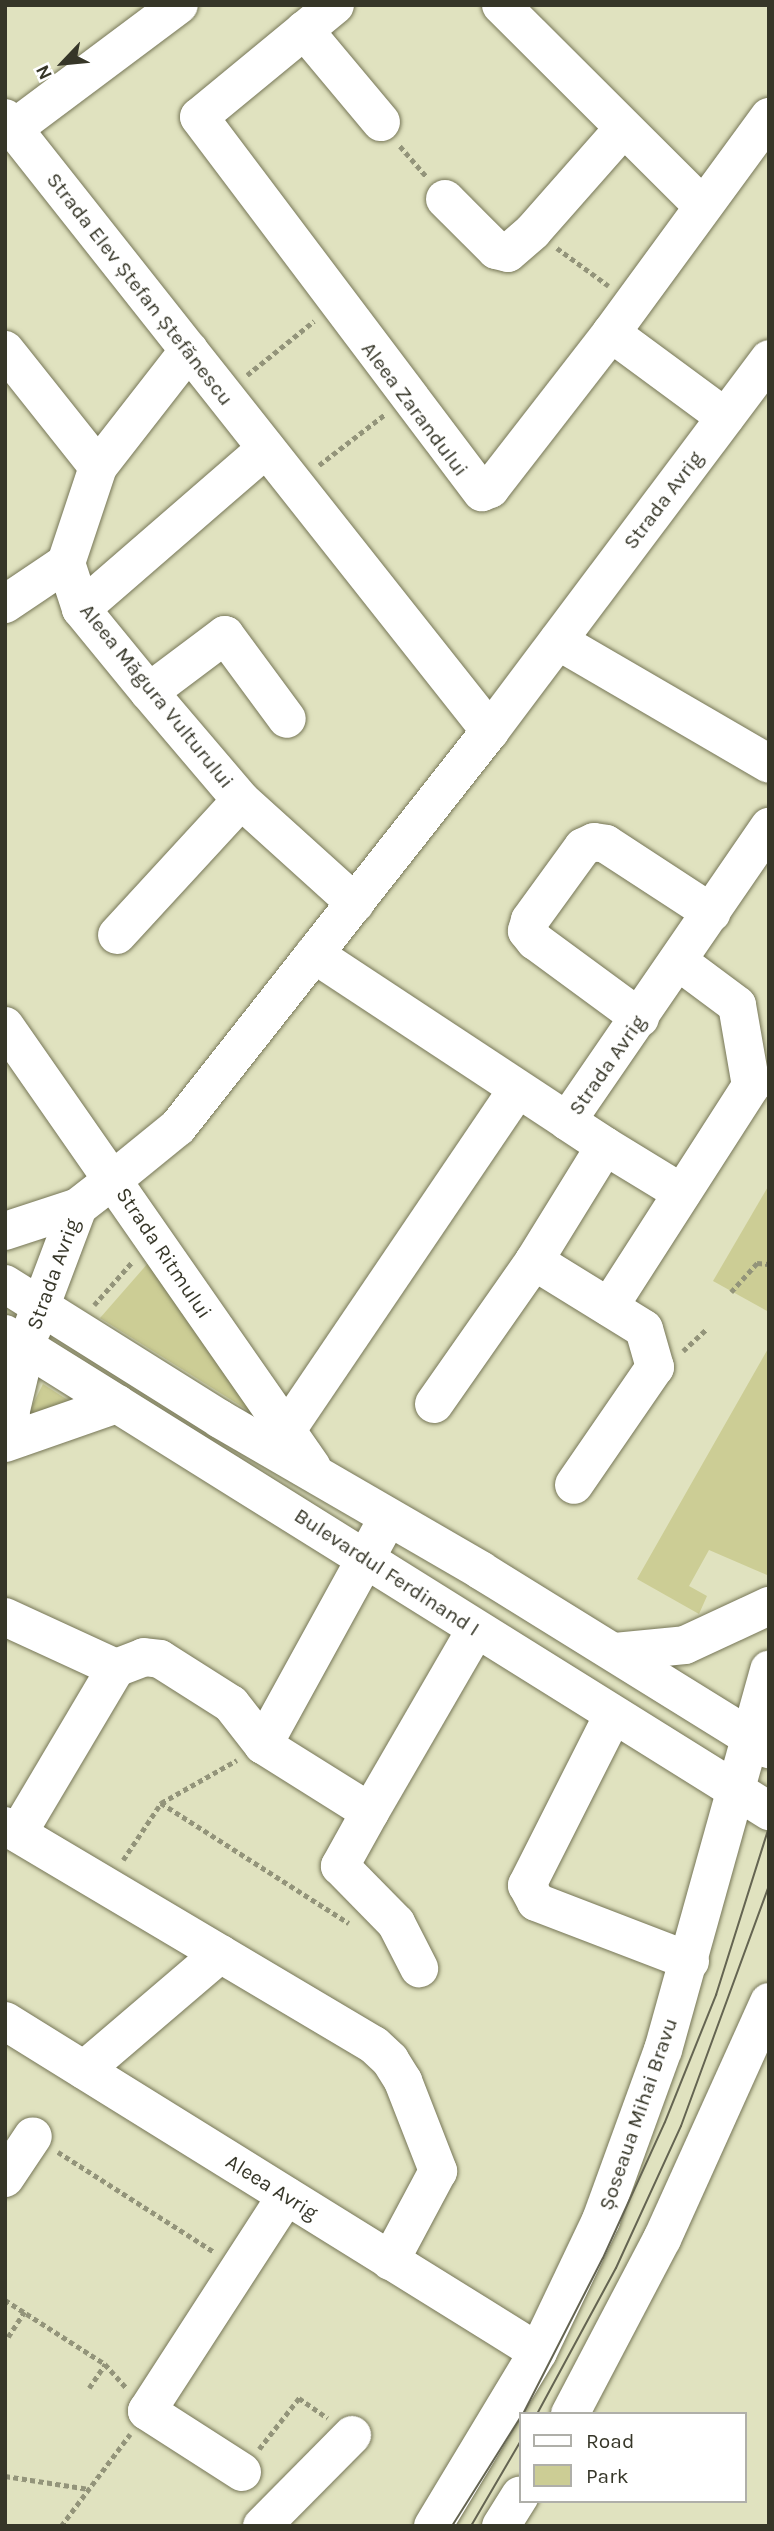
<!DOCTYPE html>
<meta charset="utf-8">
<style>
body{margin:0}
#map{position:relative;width:774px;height:2531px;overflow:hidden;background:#e0e2bf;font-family:Karla,sans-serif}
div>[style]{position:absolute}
.green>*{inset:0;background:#cccd95}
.path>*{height:4.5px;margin-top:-2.25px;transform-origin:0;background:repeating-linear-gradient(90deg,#93947a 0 5px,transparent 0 8.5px)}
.roads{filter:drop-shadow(0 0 2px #767657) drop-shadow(0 0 2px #767657)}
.minor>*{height:38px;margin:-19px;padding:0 19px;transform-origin:19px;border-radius:19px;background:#fff}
.major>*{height:38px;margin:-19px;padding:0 19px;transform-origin:19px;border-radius:19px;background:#fff}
.tram>*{height:2px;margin:-1px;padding:0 1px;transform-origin:1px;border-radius:1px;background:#646451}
span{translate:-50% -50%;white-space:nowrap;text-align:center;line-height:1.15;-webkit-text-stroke:7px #fff;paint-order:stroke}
.street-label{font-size:21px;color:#363628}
.frame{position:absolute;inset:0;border:7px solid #363628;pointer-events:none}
.legend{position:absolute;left:519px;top:2412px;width:228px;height:91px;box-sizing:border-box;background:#fff;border:2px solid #afafa9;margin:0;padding:9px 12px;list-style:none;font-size:21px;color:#363628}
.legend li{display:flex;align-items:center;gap:14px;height:35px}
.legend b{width:35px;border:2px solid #afafa9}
.north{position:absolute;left:28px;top:28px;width:70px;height:70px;-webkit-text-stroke:5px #fff;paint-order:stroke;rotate:244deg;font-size:19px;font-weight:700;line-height:28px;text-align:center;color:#363628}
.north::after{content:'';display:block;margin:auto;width:24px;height:32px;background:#363628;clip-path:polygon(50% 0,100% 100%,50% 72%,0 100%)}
</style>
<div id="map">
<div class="green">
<i style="clip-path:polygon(769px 1185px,769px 1312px,713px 1281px)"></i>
<i style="clip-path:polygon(149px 1262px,254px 1414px,100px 1318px)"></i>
<i style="clip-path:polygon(769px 1347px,767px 1575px,709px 1550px,689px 1586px,707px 1596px,699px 1614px,637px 1579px)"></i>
<i style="clip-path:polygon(43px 1384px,77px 1406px,23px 1424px)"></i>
</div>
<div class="path">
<i style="left:400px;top:146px;width:40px;rotate:49deg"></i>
<i style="left:557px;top:248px;width:64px;rotate:36.2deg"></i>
<i style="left:247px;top:375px;width:86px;rotate:-38.9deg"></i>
<i style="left:319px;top:465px;width:82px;rotate:-37.6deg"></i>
<i style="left:731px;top:1292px;width:39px;rotate:-48deg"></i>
<i style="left:757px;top:1263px;width:12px;rotate:5deg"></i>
<i style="left:94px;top:1305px;width:57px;rotate:-48.5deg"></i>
<i style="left:683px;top:1351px;width:33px;rotate:-43deg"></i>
<i style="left:161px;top:1803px;width:223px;rotate:32.6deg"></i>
<i style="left:123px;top:1860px;width:69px;rotate:-56.3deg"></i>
<i style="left:161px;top:1803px;width:87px;rotate:-29.5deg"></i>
<i style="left:58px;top:2152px;width:184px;rotate:32.6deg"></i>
<i style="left:5px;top:2300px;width:119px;rotate:32.6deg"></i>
<i style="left:105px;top:2364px;width:31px;rotate:48deg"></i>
<i style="left:8px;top:2337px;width:30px;rotate:-57deg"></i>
<i style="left:89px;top:2388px;width:29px;rotate:-56deg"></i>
<i style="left:259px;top:2449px;width:65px;rotate:-51.9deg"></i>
<i style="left:299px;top:2398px;width:35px;rotate:35deg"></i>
<i style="left:5px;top:2476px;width:85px;rotate:8.8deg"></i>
<i style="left:61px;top:2526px;width:115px;rotate:-53.1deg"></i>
</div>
<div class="roads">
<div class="minor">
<i style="left:335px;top:5px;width:176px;rotate:140.5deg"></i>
<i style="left:199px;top:117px;width:470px;rotate:53deg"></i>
<i style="left:482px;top:492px;width:9px;rotate:-21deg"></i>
<i style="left:490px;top:489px;width:197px;rotate:-52.2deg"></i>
<i style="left:611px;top:333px;width:268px;rotate:-53.8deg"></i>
<i style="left:501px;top:5px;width:285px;rotate:44.9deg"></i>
<i style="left:304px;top:30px;width:120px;rotate:50.1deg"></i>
<i style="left:5px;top:118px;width:782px;rotate:51.65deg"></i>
<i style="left:13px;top:129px;width:207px;rotate:-36.8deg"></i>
<i style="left:445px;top:199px;width:72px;rotate:45deg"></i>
<i style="left:496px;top:250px;width:12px;rotate:14deg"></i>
<i style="left:508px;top:253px;width:33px;rotate:-41deg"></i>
<i style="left:533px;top:231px;width:136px;rotate:-48.6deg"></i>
<i style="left:611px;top:333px;width:142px;rotate:36.4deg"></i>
<i style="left:5px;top:350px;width:149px;rotate:51.5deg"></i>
<i style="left:189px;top:350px;width:148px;rotate:127.9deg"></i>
<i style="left:98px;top:467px;width:101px;rotate:108.4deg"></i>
<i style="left:66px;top:563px;width:48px;rotate:71.9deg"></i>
<i style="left:81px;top:609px;width:107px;rotate:50.7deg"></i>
<i style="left:149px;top:692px;width:142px;rotate:49.6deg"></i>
<i style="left:241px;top:800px;width:154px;rotate:42.1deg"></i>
<i style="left:5px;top:604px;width:73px;rotate:-33.9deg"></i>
<i style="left:81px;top:609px;width:245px;rotate:-40.9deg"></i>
<i style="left:558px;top:641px;width:244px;rotate:30.2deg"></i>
<i style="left:149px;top:692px;width:95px;rotate:-36.9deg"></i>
<i style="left:225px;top:635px;width:104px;rotate:53.6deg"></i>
<i style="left:117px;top:935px;width:183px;rotate:-47.4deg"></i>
<i style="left:314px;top:954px;width:303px;rotate:33.4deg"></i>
<i style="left:567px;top:1121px;width:357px;rotate:-55.5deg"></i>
<i style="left:640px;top:1018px;width:130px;rotate:-143.7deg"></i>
<i style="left:535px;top:941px;width:13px;rotate:-129deg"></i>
<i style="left:527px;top:931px;width:11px;rotate:-75deg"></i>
<i style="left:530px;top:920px;width:90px;rotate:-54deg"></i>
<i style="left:583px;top:847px;width:12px;rotate:-24deg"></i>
<i style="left:594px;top:842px;width:12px;rotate:9deg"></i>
<i style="left:606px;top:844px;width:126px;rotate:33.1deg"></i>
<i style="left:605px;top:1146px;width:90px;rotate:31.4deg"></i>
<i style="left:114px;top:1179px;width:82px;rotate:-39.1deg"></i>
<i style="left:178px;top:1127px;width:504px;rotate:-51.77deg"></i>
<i style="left:490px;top:731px;width:465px;rotate:-53.1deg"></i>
<i style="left:534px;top:1261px;width:129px;rotate:31.7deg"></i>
<i style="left:644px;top:1329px;width:40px;rotate:74deg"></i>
<i style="left:655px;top:1367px;width:143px;rotate:124.5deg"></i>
<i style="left:609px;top:1307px;width:263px;rotate:-57.3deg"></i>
<i style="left:751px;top:1086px;width:82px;rotate:-99.8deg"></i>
<i style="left:737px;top:1005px;width:72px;rotate:-143.4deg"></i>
<i style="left:434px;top:1404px;width:174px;rotate:-55deg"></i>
<i style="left:534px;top:1261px;width:135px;rotate:-58.3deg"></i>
<i style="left:605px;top:1146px;width:45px;rotate:-146.7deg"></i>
<i style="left:286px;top:1431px;width:412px;rotate:-55.9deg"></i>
<i style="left:5px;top:1435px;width:90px;rotate:-76.6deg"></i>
<i style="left:5px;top:1617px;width:122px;rotate:24.7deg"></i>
<i style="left:116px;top:1668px;width:30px;rotate:-21deg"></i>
<i style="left:144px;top:1657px;width:16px;rotate:7deg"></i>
<i style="left:160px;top:1659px;width:84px;rotate:32.4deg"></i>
<i style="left:231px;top:1704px;width:52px;rotate:52deg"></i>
<i style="left:263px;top:1745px;width:126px;rotate:32.1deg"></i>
<i style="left:370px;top:1812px;width:62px;rotate:119.1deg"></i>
<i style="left:340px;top:1866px;width:80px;rotate:45.5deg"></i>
<i style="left:396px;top:1923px;width:51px;rotate:62.9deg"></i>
<i style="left:613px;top:1715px;width:191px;rotate:116.8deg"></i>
<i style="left:527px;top:1885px;width:19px;rotate:62deg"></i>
<i style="left:536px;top:1902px;width:165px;rotate:21deg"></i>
<i style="left:263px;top:1745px;width:259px;rotate:-61.2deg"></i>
<i style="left:370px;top:1812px;width:211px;rotate:-59.9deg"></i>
<i style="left:5px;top:1826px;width:429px;rotate:30.7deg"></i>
<i style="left:374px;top:2045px;width:22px;rotate:43deg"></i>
<i style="left:390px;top:2060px;width:25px;rotate:58deg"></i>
<i style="left:403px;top:2081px;width:97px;rotate:68.7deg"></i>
<i style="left:438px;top:2171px;width:102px;rotate:118.1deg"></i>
<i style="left:18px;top:1833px;width:192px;rotate:-59.3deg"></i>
<i style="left:5px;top:2021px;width:627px;rotate:31.84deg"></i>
<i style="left:84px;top:2070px;width:179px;rotate:-40.5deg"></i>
<i style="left:5px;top:2178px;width:50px;rotate:-56.3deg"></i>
<i style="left:242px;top:2472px;width:113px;rotate:-147.3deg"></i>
<i style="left:147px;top:2411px;width:256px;rotate:-57.1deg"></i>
<i style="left:262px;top:2526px;width:128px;rotate:-45.3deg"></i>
</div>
<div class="major">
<i style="left:5px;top:1026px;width:537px;rotate:55.16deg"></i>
<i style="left:5px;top:1231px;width:77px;rotate:-18.2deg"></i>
<i style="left:5px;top:1284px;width:254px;rotate:32.1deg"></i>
<i style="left:220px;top:1419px;width:301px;rotate:30.1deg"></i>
<i style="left:480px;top:1570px;width:340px;rotate:31.8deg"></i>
<i style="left:32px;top:1329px;width:130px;rotate:-69.3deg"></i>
<i style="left:78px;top:1207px;width:46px;rotate:-37.9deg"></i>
<i style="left:5px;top:1334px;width:901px;rotate:31.98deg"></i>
<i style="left:5px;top:1401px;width:16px;rotate:68deg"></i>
<i style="left:5px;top:1443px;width:119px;rotate:-19.2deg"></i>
<i style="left:615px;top:1652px;width:70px;rotate:-5.7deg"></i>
<i style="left:685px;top:1645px;width:93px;rotate:-24.9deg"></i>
<i style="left:570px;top:2414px;width:198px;rotate:-62.3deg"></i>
<i style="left:662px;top:2239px;width:260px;rotate:-65.7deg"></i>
<i style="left:433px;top:2526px;width:203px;rotate:-58.9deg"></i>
<i style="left:538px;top:2352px;width:146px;rotate:-64.5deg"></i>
<i style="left:601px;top:2220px;width:181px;rotate:-70deg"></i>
<i style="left:663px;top:2050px;width:395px;rotate:-74.4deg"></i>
<i style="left:501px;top:2526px;width:36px;rotate:-58deg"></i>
</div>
</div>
<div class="tram">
<i style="left:523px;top:2414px;width:175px;rotate:-62.9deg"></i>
<i style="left:603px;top:2258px;width:149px;rotate:-65.5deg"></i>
<i style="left:665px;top:2122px;width:137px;rotate:-68.1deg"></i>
<i style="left:716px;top:1995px;width:176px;rotate:-72.5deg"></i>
<i style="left:537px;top:2414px;width:166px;rotate:-61.6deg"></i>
<i style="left:616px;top:2268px;width:156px;rotate:-65.4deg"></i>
<i style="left:681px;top:2126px;width:257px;rotate:-69.9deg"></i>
<i style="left:452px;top:2526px;width:128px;rotate:-57.8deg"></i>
<i style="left:471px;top:2526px;width:97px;rotate:-59.7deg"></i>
</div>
<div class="street-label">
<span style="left:140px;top:289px;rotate:52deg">Strada Elev Ștefan Ștefănescu</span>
<span style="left:415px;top:409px;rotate:53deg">Aleea Zarandului</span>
<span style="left:663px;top:500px;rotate:-53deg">Strada Avrig</span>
<span style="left:157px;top:696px;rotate:51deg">Aleea Măgura Vulturului</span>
<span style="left:607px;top:1065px;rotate:-55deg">Strada Avrig</span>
<span style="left:164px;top:1253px;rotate:56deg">Strada Ritmului</span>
<span style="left:53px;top:1274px;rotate:-70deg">Strada Avrig</span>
<span style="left:387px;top:1572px;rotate:33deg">Bulevardul Ferdinand I</span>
<span style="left:638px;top:2114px;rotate:-71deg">Șoseaua Mihai Bravu</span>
<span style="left:272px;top:2187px;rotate:32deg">Aleea Avrig</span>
</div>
<div class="frame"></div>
<ul class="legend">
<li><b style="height:9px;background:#fff"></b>Road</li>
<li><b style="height:19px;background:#cccd95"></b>Park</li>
</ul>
<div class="north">N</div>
</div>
